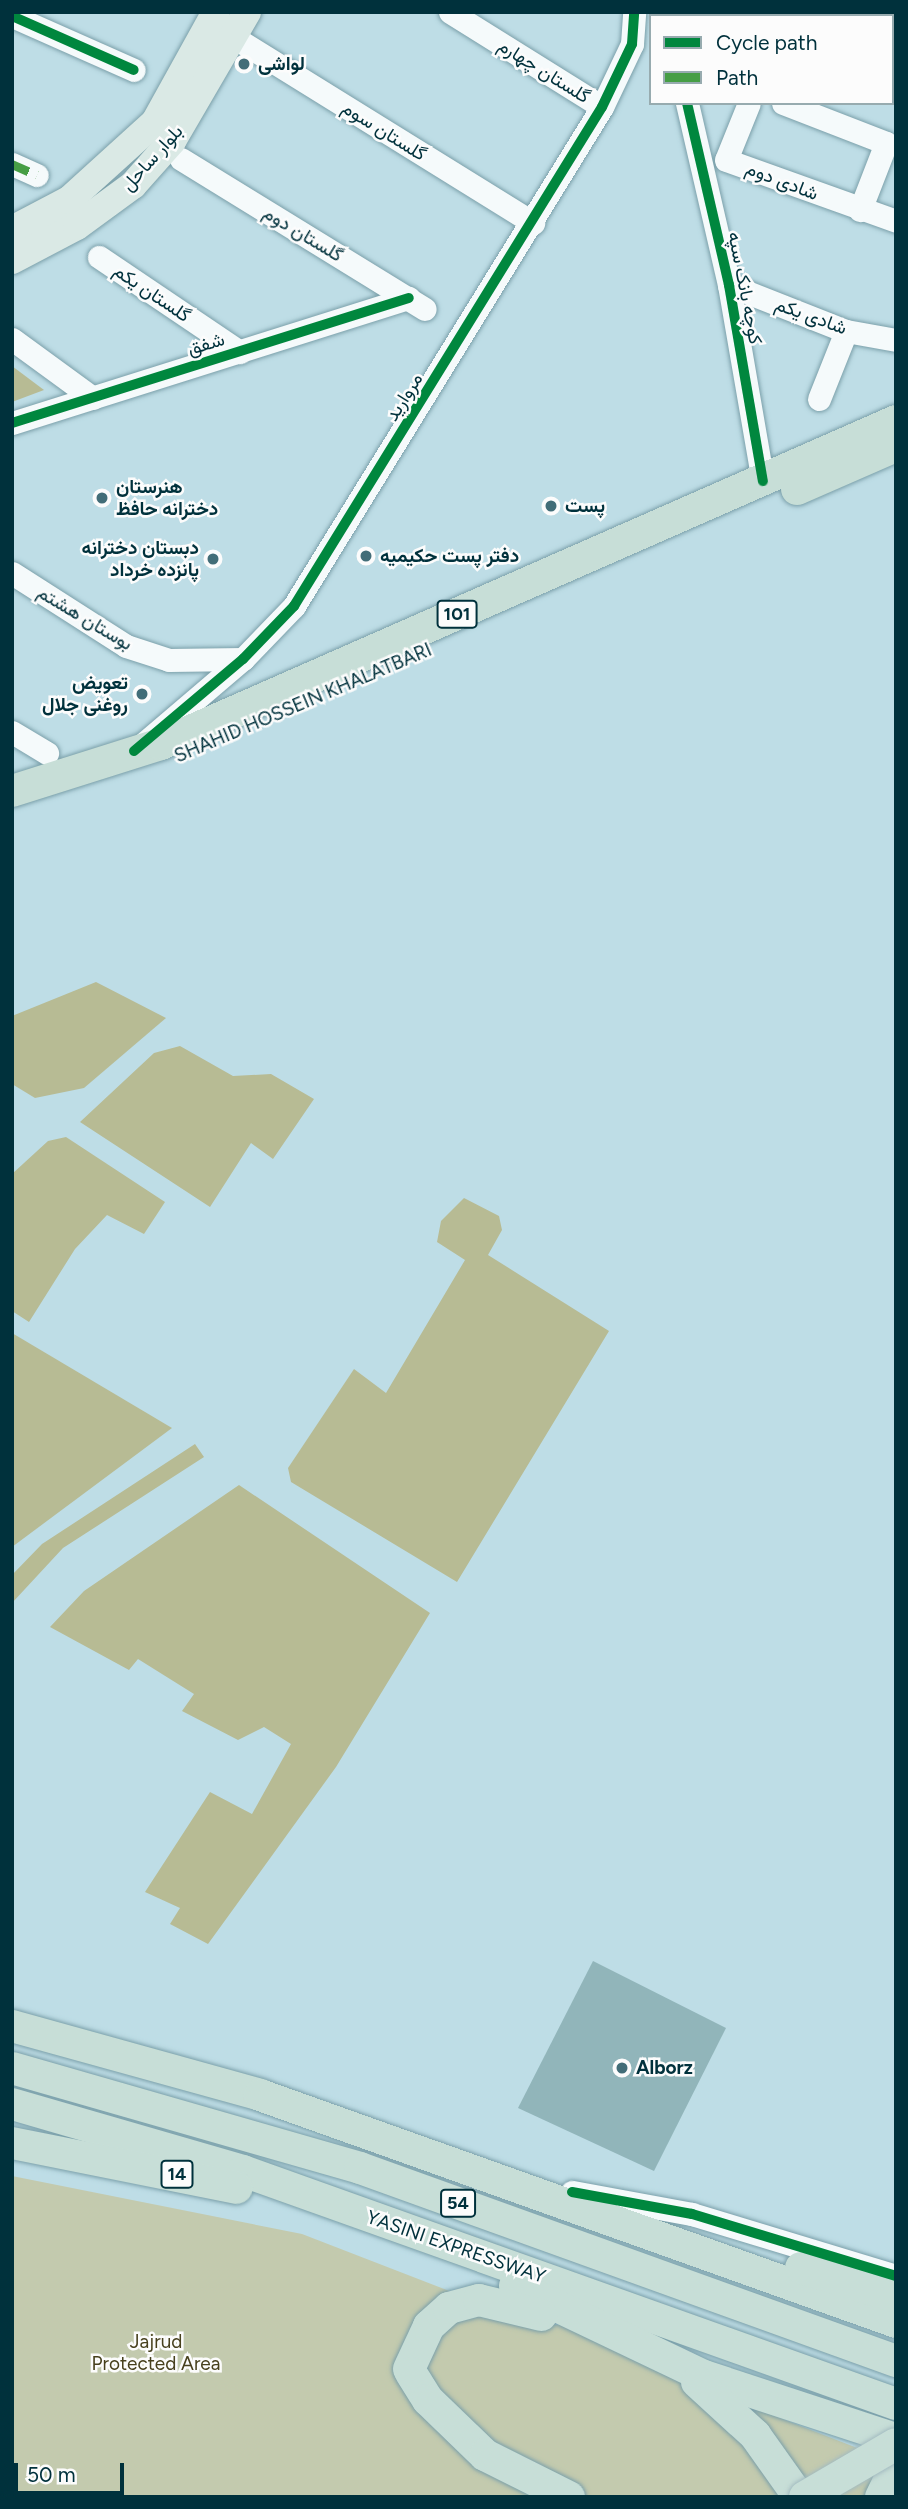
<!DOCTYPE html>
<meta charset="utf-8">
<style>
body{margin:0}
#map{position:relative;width:908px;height:2509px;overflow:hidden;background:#bedde6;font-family:Figtree,Vazirmatn,sans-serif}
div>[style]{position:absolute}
.green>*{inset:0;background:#c3caae}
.forest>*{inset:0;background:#b7bb94}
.building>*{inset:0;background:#91b5ba}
.roads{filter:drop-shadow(0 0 2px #7ba0aa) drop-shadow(0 0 2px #7ba0aa)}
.minor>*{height:23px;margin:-11.5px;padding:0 11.5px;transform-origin:11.5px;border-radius:11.5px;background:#f5fafb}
.major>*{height:28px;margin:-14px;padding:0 14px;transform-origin:14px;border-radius:14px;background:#dae9e5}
.highway>*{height:32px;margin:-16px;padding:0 16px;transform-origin:16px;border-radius:16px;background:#c7ded7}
.bridges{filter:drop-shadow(0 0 2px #a3bbc0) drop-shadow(0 0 2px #a3bbc0)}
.highway-bridge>*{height:32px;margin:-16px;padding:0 16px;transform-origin:16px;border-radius:16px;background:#c7ded7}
.quiet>*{height:9px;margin-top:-4.5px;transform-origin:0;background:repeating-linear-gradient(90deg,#469e45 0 18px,transparent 0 27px)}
.cycleway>*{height:10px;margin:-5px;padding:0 5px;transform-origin:5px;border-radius:5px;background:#00873e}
.dots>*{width:19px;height:19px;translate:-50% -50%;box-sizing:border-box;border:4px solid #fcfcfc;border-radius:50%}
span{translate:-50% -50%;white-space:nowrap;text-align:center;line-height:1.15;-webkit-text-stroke:5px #fcfcfc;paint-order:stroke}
.shield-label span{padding:2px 5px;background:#fcfcfc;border:2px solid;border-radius:5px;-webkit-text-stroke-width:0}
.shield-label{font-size:18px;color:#00313c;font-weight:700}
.poi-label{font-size:19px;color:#00313c;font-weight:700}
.left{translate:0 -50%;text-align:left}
.right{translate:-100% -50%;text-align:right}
.street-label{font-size:19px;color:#00313c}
.park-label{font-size:19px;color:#47401d}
.frame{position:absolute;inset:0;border:14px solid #00313c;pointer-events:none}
.legend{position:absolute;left:649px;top:14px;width:245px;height:91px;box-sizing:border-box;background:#fcfcfc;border:2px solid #97abaf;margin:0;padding:9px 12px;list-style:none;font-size:21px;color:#00313c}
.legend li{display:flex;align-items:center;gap:14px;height:35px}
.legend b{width:35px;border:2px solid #97abaf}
.scale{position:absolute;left:14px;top:2463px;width:110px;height:32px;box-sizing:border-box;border:4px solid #00313c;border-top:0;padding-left:9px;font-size:21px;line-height:24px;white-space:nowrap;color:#00313c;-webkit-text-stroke:5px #fcfcfc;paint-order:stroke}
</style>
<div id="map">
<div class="green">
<i style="clip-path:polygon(12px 2176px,302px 2234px,532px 2323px,571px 2326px,687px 2382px,883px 2458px,896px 2497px,12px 2497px)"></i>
</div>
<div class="forest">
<i style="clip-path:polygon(12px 366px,44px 390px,12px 402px)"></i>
<i style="clip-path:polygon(96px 982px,166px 1018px,84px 1088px,35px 1098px,12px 1084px,12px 1016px)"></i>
<i style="clip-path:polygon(180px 1046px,233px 1076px,271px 1074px,314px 1099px,273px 1159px,251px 1143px,210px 1207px,80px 1122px,154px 1053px)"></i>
<i style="clip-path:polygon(66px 1137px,165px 1202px,144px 1234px,107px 1215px,75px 1249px,29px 1322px,12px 1311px,12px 1174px,48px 1141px)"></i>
<i style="clip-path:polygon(464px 1198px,499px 1216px,502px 1230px,488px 1255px,609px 1331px,457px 1582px,291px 1482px,288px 1468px,354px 1369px,386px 1393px,465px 1260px,437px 1242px,441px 1221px)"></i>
<i style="clip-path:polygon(12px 1333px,172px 1428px,12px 1547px)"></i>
<i style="clip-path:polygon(195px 1444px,204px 1457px,63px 1548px,12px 1603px,12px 1575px,42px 1544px)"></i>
<i style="clip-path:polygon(239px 1485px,430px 1613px,336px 1767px,208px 1944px,170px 1924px,180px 1908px,145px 1892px,210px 1792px,252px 1814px,291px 1744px,264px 1727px,238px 1740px,182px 1711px,194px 1694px,138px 1659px,129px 1670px,50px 1627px,84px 1591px)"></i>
</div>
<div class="building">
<i style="clip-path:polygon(593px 1961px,726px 2028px,654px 2171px,518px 2108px)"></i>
</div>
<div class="roads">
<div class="minor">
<i style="left:450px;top:12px;width:179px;rotate:32deg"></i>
<i style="left:12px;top:16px;width:133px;rotate:23.9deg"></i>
<i style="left:235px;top:38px;width:351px;rotate:31.8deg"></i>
<i style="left:687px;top:103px;width:187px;rotate:77deg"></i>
<i style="left:729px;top:285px;width:199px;rotate:80.2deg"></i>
<i style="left:749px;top:103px;width:61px;rotate:112deg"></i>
<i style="left:726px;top:160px;width:181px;rotate:19.7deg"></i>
<i style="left:783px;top:103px;width:110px;rotate:21.2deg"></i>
<i style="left:886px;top:143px;width:72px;rotate:111.2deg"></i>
<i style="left:181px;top:159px;width:286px;rotate:31.6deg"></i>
<i style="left:12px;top:164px;width:27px;rotate:24deg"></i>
<i style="left:99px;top:257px;width:170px;rotate:34deg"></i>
<i style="left:729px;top:285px;width:126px;rotate:21.5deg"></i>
<i style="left:846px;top:331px;width:51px;rotate:10.2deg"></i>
<i style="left:12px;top:339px;width:100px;rotate:36.1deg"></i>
<i style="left:819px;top:399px;width:73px;rotate:-68.3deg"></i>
<i style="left:12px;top:423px;width:416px;rotate:-17.5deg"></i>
<i style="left:12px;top:573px;width:135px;rotate:32.6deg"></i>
<i style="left:126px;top:646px;width:45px;rotate:18deg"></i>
<i style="left:169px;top:660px;width:74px;rotate:-0.8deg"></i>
<i style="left:12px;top:732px;width:41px;rotate:31deg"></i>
<i style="left:143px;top:744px;width:131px;rotate:-40.4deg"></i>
<i style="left:243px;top:659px;width:74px;rotate:-46.1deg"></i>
<i style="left:294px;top:606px;width:586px;rotate:-58.32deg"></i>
<i style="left:602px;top:107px;width:70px;rotate:-64.5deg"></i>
<i style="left:632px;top:44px;width:32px;rotate:-86deg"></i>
<i style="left:572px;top:2192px;width:122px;rotate:10.4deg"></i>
<i style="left:692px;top:2214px;width:213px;rotate:16.9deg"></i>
</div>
<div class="major">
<i style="left:794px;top:12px;width:6px;rotate:45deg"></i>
<i style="left:877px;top:12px;width:6px;rotate:45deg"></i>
<i style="left:851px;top:16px;width:4px;rotate:-63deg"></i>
<i style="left:892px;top:80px;width:5px;rotate:37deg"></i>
<i style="left:12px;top:230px;width:64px;rotate:-27.8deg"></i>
<i style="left:69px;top:200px;width:116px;rotate:-42.2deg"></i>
<i style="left:155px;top:122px;width:126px;rotate:-61deg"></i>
<i style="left:12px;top:260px;width:73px;rotate:-27.6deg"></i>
<i style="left:77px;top:226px;width:69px;rotate:-36.2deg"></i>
<i style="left:133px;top:185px;width:59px;rotate:-48.4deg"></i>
<i style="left:172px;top:141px;width:149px;rotate:-59.8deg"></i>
</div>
<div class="highway">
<i style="left:797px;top:489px;width:108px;rotate:-23.5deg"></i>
<i style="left:12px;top:791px;width:156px;rotate:-17.5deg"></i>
<i style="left:161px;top:744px;width:803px;rotate:-23.72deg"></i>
<i style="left:12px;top:2026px;width:257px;rotate:15.5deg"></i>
<i style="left:260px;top:2095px;width:675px;rotate:19.64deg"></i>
<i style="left:12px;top:2068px;width:362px;rotate:16deg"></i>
<i style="left:360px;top:2168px;width:570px;rotate:19.8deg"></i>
<i style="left:12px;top:2104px;width:241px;rotate:16.2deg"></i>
<i style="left:243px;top:2171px;width:693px;rotate:19.64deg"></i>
<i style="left:12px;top:2143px;width:229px;rotate:11.3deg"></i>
<i style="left:801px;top:2268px;width:99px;rotate:17deg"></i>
<i style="left:515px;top:2286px;width:209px;rotate:25.5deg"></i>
<i style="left:704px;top:2376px;width:202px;rotate:18.2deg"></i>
<i style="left:409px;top:2369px;width:47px;rotate:-65.1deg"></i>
<i style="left:429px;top:2326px;width:27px;rotate:-42deg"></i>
<i style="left:449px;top:2308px;width:31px;rotate:-15deg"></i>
<i style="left:479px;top:2300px;width:64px;rotate:13.6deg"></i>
<i style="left:411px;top:2373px;width:32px;rotate:58deg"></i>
<i style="left:428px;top:2400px;width:79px;rotate:44deg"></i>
<i style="left:485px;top:2455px;width:94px;rotate:26.6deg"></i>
<i style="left:697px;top:2382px;width:79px;rotate:42.4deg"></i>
<i style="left:755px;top:2435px;width:76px;rotate:54.6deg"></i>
<i style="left:881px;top:2497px;width:34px;rotate:-64deg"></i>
</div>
</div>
<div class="bridges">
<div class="highway-bridge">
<i style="left:805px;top:2497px;width:105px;rotate:-30.2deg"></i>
</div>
</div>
<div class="quiet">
<i style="left:12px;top:164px;width:27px;rotate:24deg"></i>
</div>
<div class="cycleway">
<i style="left:12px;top:16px;width:133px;rotate:23.9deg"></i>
<i style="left:687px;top:103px;width:187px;rotate:77deg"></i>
<i style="left:729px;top:285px;width:199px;rotate:80.2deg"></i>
<i style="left:12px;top:423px;width:416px;rotate:-17.5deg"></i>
<i style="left:134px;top:751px;width:143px;rotate:-40.2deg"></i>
<i style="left:243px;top:659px;width:74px;rotate:-46.1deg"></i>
<i style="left:294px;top:606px;width:586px;rotate:-58.32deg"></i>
<i style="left:602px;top:107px;width:70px;rotate:-64.5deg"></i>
<i style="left:632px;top:44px;width:32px;rotate:-86deg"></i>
<i style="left:572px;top:2192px;width:122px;rotate:10.4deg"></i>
<i style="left:692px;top:2214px;width:213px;rotate:16.9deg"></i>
</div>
<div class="dots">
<i style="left:244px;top:64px;background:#426d78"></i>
<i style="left:102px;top:498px;background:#426d78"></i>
<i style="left:551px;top:506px;background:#426d78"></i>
<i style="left:366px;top:556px;background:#426d78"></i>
<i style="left:213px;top:559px;background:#426d78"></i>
<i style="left:142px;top:694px;background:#426d78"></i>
<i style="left:622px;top:2068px;background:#426d78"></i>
</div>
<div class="shield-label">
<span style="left:457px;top:614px">101</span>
<span style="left:177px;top:2174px">14</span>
<span style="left:458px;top:2203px">54</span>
</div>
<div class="poi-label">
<span class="left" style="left:258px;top:64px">لواشی</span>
<span class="left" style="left:116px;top:498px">هنرستان<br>دخترانه حافظ</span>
<span class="left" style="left:565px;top:506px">پست</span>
<span class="right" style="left:199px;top:559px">دبستان دخترانه<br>پانزده خرداد</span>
<span class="left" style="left:380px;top:556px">دفتر پست حکیمیه</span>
<span class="right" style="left:128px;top:694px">تعویض<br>روغنی جلال</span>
<span class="left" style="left:636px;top:2068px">Alborz</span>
</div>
<div class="street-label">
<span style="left:544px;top:71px;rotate:32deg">گلستان چهارم</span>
<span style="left:384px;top:131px;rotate:32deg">گلستان سوم</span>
<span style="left:152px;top:158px;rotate:-48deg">بلوار ساحل</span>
<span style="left:782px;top:181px;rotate:21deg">شادی دوم</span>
<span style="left:303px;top:234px;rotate:31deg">گلستان دوم</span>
<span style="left:745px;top:288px;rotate:79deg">کوچه بانک سپه</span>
<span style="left:152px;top:293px;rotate:34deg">گلستان یکم</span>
<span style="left:811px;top:316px;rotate:20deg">شادی یکم</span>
<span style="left:206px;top:344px;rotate:-17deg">شفق</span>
<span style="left:404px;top:397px;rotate:-58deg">مروارید</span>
<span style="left:85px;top:618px;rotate:31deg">بوستان هشتم</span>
<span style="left:303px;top:703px;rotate:-23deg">SHAHID HOSSEIN KHALATBARI</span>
<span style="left:456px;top:2247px;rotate:19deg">YASINI EXPRESSWAY</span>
</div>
<div class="park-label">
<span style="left:156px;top:2353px">Jajrud<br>Protected Area</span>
</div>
<div class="frame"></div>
<ul class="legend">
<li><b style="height:9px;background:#00873e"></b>Cycle path</li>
<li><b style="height:9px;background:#469e45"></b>Path</li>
</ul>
<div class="scale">50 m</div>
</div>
